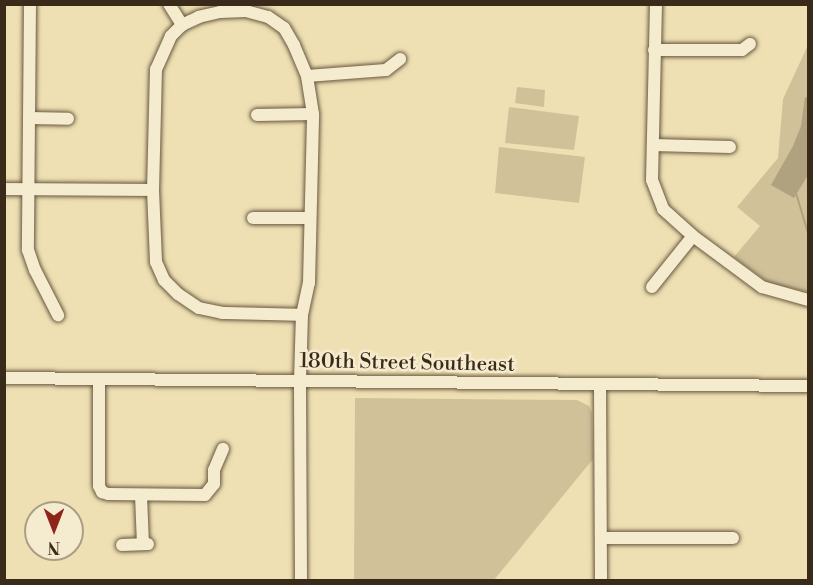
<!DOCTYPE html>
<style>
body{margin:0}
#map{position:relative;width:813px;height:585px;overflow:hidden;background:#efe0b3;font-family:"Libre Bodoni",serif}
div>[style]{position:absolute}
.green>*{inset:0;background:#d0c199}
.water>*{inset:0;background:#b1a27f}
.stream>*{height:2px;margin:-1px;padding:0 1px;transform-origin:1px;border-radius:1px;background:#b1a27f}
.roads{filter:drop-shadow(0 0 2px #675840) drop-shadow(0 0 2px #675840)}
.minor>*{height:12px;margin:-6px;padding:0 6px;transform-origin:6px;border-radius:6px;background:#f5ebce}
span{translate:-50% -50%;white-space:nowrap;text-align:center;line-height:1.15;-webkit-text-stroke:5px #f5ebce;paint-order:stroke}
.street-label{font-size:21px;color:#3a2a1a}
.frame{position:absolute;inset:0;border:6px solid #3a2a1a;pointer-events:none}
.north{position:absolute;left:24px;top:501px;width:60px;height:60px;box-sizing:border-box;background:#f5ebce;border:2px solid #aa9e86;border-radius:50%;rotate:180deg;font-size:16px;font-weight:700;line-height:24px;text-align:center;color:#3a2a1a}
.north::after{content:'';display:block;margin:auto;width:21px;height:27px;background:#8f2418;clip-path:polygon(50% 0,100% 100%,50% 72%,0 100%)}
</style>
<div id="map">
<div class="green">
<i style="clip-path:polygon(808px 45px,808px 292px,769px 283px,734px 257px,760px 226px,737px 207px,778px 158px,783px 99px)"></i>
<i style="clip-path:polygon(517px 87px,545px 90px,544px 107px,515px 103px)"></i>
<i style="clip-path:polygon(509px 107px,579px 116px,574px 150px,505px 143px)"></i>
<i style="clip-path:polygon(499px 147px,585px 157px,579px 203px,495px 193px)"></i>
<i style="clip-path:polygon(355px 398px,577px 400px,589px 406px,592px 413px,593px 459px,494px 580px,354px 580px)"></i>
</div>
<div class="water">
<i style="clip-path:polygon(805px 97px,808px 98px,808px 175px,794px 198px,771px 185px,793px 146px,801px 126px)"></i>
</div>
<div class="stream">
<i style="left:796px;top:193px;width:42px;rotate:73.3deg"></i>
</div>
<div class="roads">
<div class="minor">
<i style="left:30px;top:4px;width:246px;rotate:90.5deg"></i>
<i style="left:28px;top:250px;width:21px;rotate:71deg"></i>
<i style="left:35px;top:270px;width:51px;rotate:62.9deg"></i>
<i style="left:169px;top:4px;width:25px;rotate:58deg"></i>
<i style="left:656px;top:4px;width:176px;rotate:91.3deg"></i>
<i style="left:652px;top:180px;width:31px;rotate:69deg"></i>
<i style="left:663px;top:209px;width:40px;rotate:42deg"></i>
<i style="left:693px;top:236px;width:86px;rotate:36.5deg"></i>
<i style="left:762px;top:287px;width:48px;rotate:15.8deg"></i>
<i style="left:654px;top:50px;width:88px"></i>
<i style="left:742px;top:50px;width:10px;rotate:-37deg"></i>
<i style="left:307px;top:76px;width:79px;rotate:-4.3deg"></i>
<i style="left:386px;top:70px;width:18px;rotate:-38deg"></i>
<i style="left:257px;top:115px;width:56px;rotate:-1deg"></i>
<i style="left:29px;top:118px;width:39px;rotate:1deg"></i>
<i style="left:653px;top:145px;width:77px;rotate:1.5deg"></i>
<i style="left:4px;top:189px;width:149px;rotate:0.4deg"></i>
<i style="left:253px;top:218px;width:57px"></i>
<i style="left:652px;top:287px;width:65px;rotate:-51.2deg"></i>
<i style="left:4px;top:378px;width:804px;rotate:0.57deg"></i>
<i style="left:99px;top:379px;width:107px;rotate:90deg"></i>
<i style="left:99px;top:486px;width:7px;rotate:63deg"></i>
<i style="left:102px;top:492px;width:6px;rotate:18deg"></i>
<i style="left:108px;top:494px;width:97px;rotate:0.6deg"></i>
<i style="left:205px;top:495px;width:14px;rotate:-51deg"></i>
<i style="left:214px;top:484px;width:14px;rotate:-90deg"></i>
<i style="left:214px;top:470px;width:23px;rotate:-67deg"></i>
<i style="left:600px;top:386px;width:194px;rotate:89.7deg"></i>
<i style="left:141px;top:495px;width:49px;rotate:87.7deg"></i>
<i style="left:602px;top:538px;width:131px"></i>
<i style="left:122px;top:545px;width:26px;rotate:-2deg"></i>
<i style="left:301px;top:580px;width:199px;rotate:-90.3deg"></i>
<i style="left:300px;top:381px;width:66px;rotate:-88.3deg"></i>
<i style="left:302px;top:315px;width:33px;rotate:-78deg"></i>
<i style="left:309px;top:283px;width:169px;rotate:-88.6deg"></i>
<i style="left:313px;top:114px;width:38px;rotate:-99deg"></i>
<i style="left:307px;top:76px;width:34px;rotate:-113deg"></i>
<i style="left:294px;top:45px;width:20px;rotate:-120deg"></i>
<i style="left:284px;top:28px;width:19px;rotate:-145deg"></i>
<i style="left:268px;top:17px;width:23px;rotate:-165deg"></i>
<i style="left:246px;top:11px;width:26px;rotate:178deg"></i>
<i style="left:220px;top:12px;width:22px;rotate:167deg"></i>
<i style="left:199px;top:17px;width:19px;rotate:155deg"></i>
<i style="left:182px;top:25px;width:16px;rotate:135deg"></i>
<i style="left:171px;top:36px;width:36px;rotate:114deg"></i>
<i style="left:156px;top:69px;width:121px;rotate:91.4deg"></i>
<i style="left:153px;top:190px;width:72px;rotate:87.6deg"></i>
<i style="left:156px;top:262px;width:20px;rotate:66deg"></i>
<i style="left:164px;top:280px;width:20px;rotate:45deg"></i>
<i style="left:178px;top:294px;width:25px;rotate:34deg"></i>
<i style="left:199px;top:308px;width:24px;rotate:12deg"></i>
<i style="left:222px;top:313px;width:80px;rotate:1.4deg"></i>
</div>
</div>
<div class="street-label">
<span style="left:407px;top:363px;rotate:1deg">180th Street Southeast</span>
</div>
<div class="frame"></div>
<div class="north">N</div>
</div>
